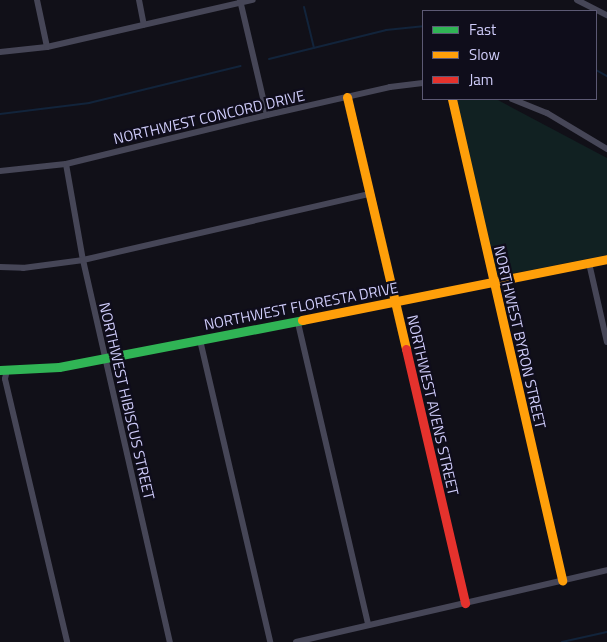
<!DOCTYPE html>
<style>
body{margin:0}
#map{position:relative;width:607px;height:642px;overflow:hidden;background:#111018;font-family:"Titillium Web",sans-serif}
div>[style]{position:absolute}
.green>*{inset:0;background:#112122}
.stream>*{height:2px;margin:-1px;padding:0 1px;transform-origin:1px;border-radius:1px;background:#12243b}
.street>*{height:6px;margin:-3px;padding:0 3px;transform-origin:3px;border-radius:3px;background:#464657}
.fast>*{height:9px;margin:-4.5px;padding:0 4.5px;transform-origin:4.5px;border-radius:4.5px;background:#30b455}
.slow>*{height:9px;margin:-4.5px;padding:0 4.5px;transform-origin:4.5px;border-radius:4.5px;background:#ff9f0a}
.jam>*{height:9px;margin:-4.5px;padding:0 4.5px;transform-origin:4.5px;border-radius:4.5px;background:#e5322d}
span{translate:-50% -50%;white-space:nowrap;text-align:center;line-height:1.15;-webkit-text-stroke:4.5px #0f0d1b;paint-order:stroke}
.street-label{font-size:15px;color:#cfccfa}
.legend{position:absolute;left:422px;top:10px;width:175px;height:90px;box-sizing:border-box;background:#0f0d1b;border:1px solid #5c5974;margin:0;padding:6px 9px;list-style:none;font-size:15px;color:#cfccfa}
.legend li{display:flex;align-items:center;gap:10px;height:25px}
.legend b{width:25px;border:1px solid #5c5974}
</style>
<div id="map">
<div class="green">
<i style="clip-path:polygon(456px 99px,496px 99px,607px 158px,607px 255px,496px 277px)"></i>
</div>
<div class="stream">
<i style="left:304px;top:7px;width:42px;rotate:76.3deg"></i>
<i style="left:269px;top:59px;width:121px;rotate:-13.9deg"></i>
<i style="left:386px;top:30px;width:37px;rotate:-6deg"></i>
<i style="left:596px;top:70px;width:13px;rotate:29deg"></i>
<i style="left:0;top:114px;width:90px;rotate:-7deg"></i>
<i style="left:89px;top:103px;width:156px;rotate:-13.7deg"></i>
<i style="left:562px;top:642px;width:46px;rotate:-12.5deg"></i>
</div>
<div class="street">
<i style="left:37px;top:0;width:48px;rotate:78deg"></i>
<i style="left:139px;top:0;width:25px;rotate:79deg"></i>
<i style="left:240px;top:0;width:118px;rotate:76.8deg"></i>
<i style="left:577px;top:0;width:34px;rotate:27deg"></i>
<i style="left:0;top:52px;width:47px;rotate:-6.1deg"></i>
<i style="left:47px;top:47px;width:211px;rotate:-12.9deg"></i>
<i style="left:512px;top:99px;width:38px;rotate:22deg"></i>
<i style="left:547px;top:113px;width:70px;rotate:31deg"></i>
<i style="left:66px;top:164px;width:97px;rotate:80deg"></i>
<i style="left:83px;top:260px;width:392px;rotate:77.2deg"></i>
<i style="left:0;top:171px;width:66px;rotate:-6.1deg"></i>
<i style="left:66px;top:164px;width:207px;rotate:-13.7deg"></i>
<i style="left:267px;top:115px;width:126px;rotate:-12.8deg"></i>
<i style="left:390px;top:87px;width:33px;rotate:-7deg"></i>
<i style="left:589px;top:263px;width:81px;rotate:77.2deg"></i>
<i style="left:0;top:267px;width:23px;rotate:2deg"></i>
<i style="left:23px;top:268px;width:61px;rotate:-7.6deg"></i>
<i style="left:83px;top:260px;width:294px;rotate:-13deg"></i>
<i style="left:298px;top:323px;width:310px;rotate:76.9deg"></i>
<i style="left:200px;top:340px;width:310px;rotate:76.9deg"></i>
<i style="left:7px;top:370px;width:9px;rotate:103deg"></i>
<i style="left:5px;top:379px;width:270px;rotate:76.7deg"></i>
<i style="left:296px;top:642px;width:319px;rotate:-13deg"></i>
</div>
<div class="fast">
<i style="left:0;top:370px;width:59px;rotate:-2.9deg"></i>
<i style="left:59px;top:367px;width:248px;rotate:-10.9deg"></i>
</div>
<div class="slow">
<i style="left:347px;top:97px;width:259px;rotate:76.8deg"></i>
<i style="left:452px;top:99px;width:494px;rotate:77.1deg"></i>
<i style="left:302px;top:320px;width:311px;rotate:-11.3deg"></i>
</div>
<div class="jam">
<i style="left:406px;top:349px;width:261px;rotate:76.9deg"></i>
</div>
<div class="street-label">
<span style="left:209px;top:117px;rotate:-13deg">NORTHWEST CONCORD DRIVE</span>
<span style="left:301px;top:306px;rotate:-11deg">NORTHWEST FLORESTA DRIVE</span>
<span style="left:520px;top:337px;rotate:77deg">NORTHWEST BYRON STREET</span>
<span style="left:127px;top:401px;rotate:77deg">NORTHWEST HIBISCUS STREET</span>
<span style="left:433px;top:405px;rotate:77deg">NORTHWEST AVENS STREET</span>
</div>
<ul class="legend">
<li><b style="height:6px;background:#30b455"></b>Fast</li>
<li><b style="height:6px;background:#ff9f0a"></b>Slow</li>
<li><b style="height:6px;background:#e5322d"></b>Jam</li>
</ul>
</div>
